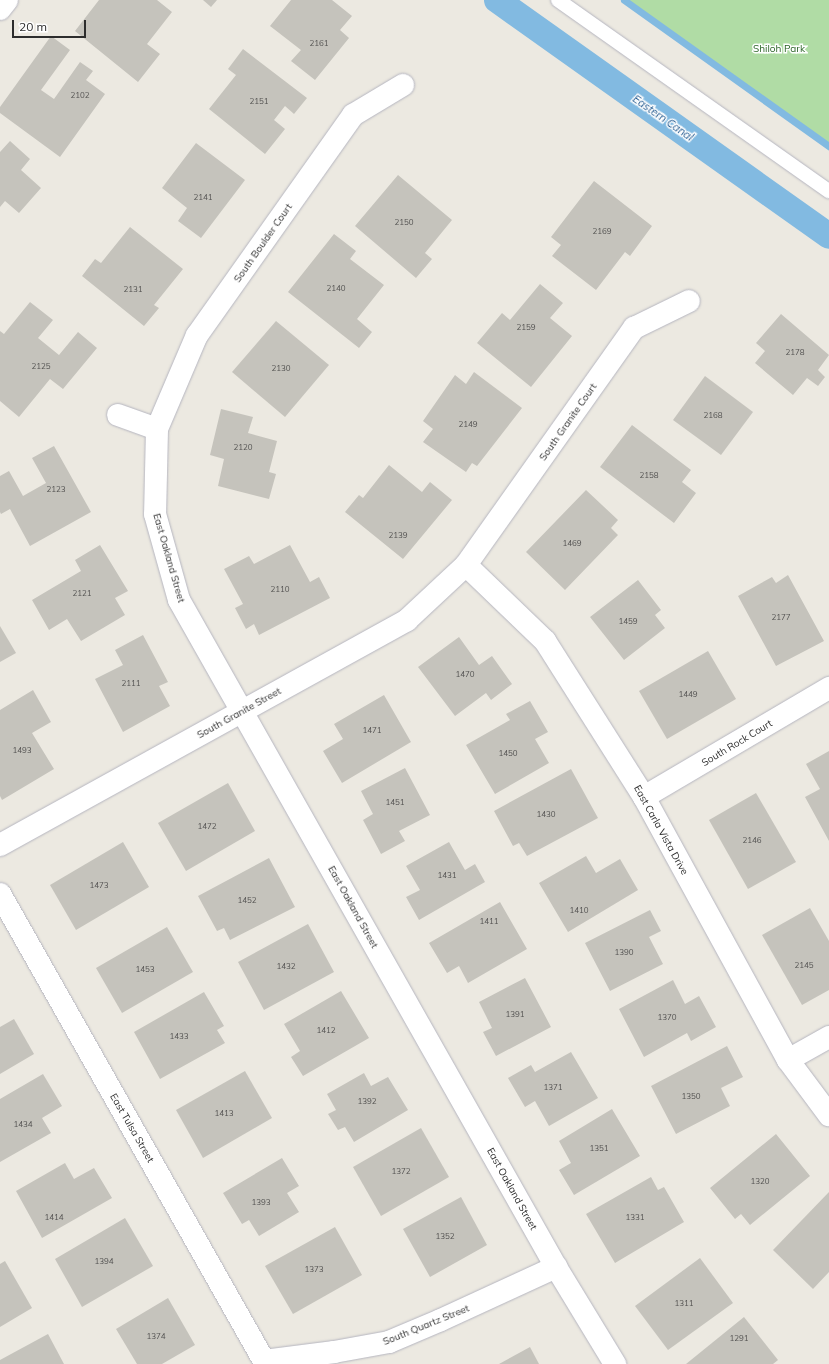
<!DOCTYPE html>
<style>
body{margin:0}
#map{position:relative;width:829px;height:1364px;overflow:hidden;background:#ece9e1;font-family:Mulish,sans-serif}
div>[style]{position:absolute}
.green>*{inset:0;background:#b0dca5}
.stream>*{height:7px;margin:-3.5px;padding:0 3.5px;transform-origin:3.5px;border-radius:3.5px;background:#82bae1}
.canal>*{height:26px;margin:-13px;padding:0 13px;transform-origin:13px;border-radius:13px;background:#82bae1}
.building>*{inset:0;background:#c5c3bc}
.roads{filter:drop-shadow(0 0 1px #b5b5bf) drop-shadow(0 0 1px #b5b5bf)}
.service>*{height:14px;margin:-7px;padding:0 7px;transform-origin:7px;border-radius:7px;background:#fff}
.minor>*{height:22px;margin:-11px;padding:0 11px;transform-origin:11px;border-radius:11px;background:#fff}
span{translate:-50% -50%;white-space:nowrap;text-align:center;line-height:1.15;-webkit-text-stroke:3px #fff;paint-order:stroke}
.number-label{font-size:8px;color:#535251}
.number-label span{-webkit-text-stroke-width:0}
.park-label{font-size:10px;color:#286224}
.street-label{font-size:10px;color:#2d2d2d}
.water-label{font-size:11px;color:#1f588f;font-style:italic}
.scale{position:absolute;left:12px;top:20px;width:74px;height:18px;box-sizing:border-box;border:2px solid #2d2d2d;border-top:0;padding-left:5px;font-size:12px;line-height:14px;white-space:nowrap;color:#2d2d2d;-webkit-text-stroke:3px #fff;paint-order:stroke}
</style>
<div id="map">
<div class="green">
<i style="clip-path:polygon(623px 0,829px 0,829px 146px)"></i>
</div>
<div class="stream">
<i style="left:624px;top:0;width:252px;rotate:35.5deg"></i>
</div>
<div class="canal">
<i style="left:497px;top:0;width:407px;rotate:35.4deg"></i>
</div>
<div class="building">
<i style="clip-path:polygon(99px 0,157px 0,172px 12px,147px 44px,160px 54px,138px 82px,75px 31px)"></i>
<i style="clip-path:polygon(203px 0,217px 0,211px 7px)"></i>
<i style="clip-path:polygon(291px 0,332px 0,352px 16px,340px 30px,349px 38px,315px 80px,291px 61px,301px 50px,270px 26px)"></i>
<i style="clip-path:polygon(51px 36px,70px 50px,41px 90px,54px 99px,80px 62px,93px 71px,86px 80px,105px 94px,60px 157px,0 113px,0 107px)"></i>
<i style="clip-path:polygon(243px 49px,307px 98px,294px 114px,285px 106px,274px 120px,285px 129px,265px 154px,209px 109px,236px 75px,228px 69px)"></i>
<i style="clip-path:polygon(10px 141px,30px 159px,21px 170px,41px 188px,19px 213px,5px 201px,0 207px,0 152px)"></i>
<i style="clip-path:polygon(196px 143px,245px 180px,201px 238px,178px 221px,187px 208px,162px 188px)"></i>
<i style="clip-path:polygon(398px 175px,452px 220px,425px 253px,432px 259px,416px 278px,355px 226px)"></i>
<i style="clip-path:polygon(594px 181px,652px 226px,630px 256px,625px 252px,596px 290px,552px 256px,561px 245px,551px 237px)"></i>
<i style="clip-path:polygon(130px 227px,183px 269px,154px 305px,159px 308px,144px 326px,82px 276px,95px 259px,101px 263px)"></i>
<i style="clip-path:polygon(334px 234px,356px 251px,350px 259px,384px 285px,357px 319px,372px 332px,359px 348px,288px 292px)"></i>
<i style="clip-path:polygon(540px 284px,563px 303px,550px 318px,572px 336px,531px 387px,477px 343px,502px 313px,510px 320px)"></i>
<i style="clip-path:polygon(30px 302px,53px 320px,38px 338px,59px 355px,78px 332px,97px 348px,63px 389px,50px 379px,19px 417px,0 401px,0 331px,4px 334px)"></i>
<i style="clip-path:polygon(781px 314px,829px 355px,818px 370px,825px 377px,818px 386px,807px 378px,793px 395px,755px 363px,765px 351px,756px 343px)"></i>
<i style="clip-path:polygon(276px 321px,329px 365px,285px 417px,232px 372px)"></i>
<i style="clip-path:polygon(474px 372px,522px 408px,477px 466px,472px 463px,466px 472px,423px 442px,433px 429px,423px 421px,455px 375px,466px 384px)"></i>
<i style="clip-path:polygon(705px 376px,753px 412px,721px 455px,673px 420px)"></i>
<i style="clip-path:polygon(221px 409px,253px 417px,248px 433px,277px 441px,269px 472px,276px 474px,269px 499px,218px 486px,224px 459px,210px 455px)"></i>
<i style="clip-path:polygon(632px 425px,691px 470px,682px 482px,696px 493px,674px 523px,600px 467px)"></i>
<i style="clip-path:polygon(54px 446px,91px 512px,30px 546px,10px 509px,1px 514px,0 512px,0 476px,9px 471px,23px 496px,46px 483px,32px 458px)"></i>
<i style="clip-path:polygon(389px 465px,422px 492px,430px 482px,452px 500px,403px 559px,345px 512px,359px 495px,363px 498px)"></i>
<i style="clip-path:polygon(586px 490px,618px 520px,611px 528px,618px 535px,565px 590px,526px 552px)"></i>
<i style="clip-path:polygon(100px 545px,128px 591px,115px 598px,125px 615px,81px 641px,67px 619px,49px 630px,32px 600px,81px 571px,75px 560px)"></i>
<i style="clip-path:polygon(290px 545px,310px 582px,319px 577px,330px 598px,259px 635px,254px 624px,246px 629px,235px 608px,243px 604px,224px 569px,249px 556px,254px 564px)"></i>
<i style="clip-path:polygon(788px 575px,824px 641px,776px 666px,738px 596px,772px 577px,776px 583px)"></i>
<i style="clip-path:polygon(638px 580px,661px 610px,655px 615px,665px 628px,624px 660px,590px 617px)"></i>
<i style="clip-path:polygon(0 626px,16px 653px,0 662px)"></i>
<i style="clip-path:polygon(143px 635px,168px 682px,159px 686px,170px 706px,123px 732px,95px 679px,123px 665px,115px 650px)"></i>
<i style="clip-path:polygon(459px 637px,479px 665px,492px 656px,512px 684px,491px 700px,486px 693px,455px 716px,418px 667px)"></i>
<i style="clip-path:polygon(708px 651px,736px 699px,667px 739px,639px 691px)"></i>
<i style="clip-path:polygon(33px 690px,51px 722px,32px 733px,54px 769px,2px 800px,0 796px,0 710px)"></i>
<i style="clip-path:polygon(384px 695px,411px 742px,342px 783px,323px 751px,343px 739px,334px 724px)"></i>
<i style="clip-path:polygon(530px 701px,548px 732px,535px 739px,549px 763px,495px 794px,466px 745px,510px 720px,506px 714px)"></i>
<i style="clip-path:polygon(829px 751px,829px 841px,805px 797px,820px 789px,806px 764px)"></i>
<i style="clip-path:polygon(405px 768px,430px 815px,399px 831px,405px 841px,381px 854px,363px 820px,373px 814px,361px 791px)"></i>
<i style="clip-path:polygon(571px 769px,598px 818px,527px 856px,519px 843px,513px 846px,494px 811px)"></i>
<i style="clip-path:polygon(228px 783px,255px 831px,186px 871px,158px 823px)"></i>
<i style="clip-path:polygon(756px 793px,796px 862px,748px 889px,709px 820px)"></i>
<i style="clip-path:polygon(123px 842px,149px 887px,76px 930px,50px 885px)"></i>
<i style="clip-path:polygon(449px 842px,465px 870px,475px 864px,485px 882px,419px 920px,406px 897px,420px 890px,406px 866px)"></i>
<i style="clip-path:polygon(586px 856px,596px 873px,620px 859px,638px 890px,568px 932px,539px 883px)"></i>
<i style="clip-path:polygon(269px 858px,295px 907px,230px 940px,224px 928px,217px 931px,198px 896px)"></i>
<i style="clip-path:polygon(500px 902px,527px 949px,468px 983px,459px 966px,447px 973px,429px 943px)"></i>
<i style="clip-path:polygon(810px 908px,829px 941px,829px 990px,802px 1005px,762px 935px)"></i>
<i style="clip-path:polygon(650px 910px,661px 931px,649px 937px,663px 964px,610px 991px,585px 943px)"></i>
<i style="clip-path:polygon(308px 924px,334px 972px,264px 1010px,238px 962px)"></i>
<i style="clip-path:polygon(167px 927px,193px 972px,122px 1013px,96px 968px)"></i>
<i style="clip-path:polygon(525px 978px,551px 1027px,496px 1056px,483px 1032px,492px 1028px,479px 1002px)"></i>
<i style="clip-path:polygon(673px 980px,685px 1004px,699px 996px,716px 1027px,691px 1041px,687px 1033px,644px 1057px,619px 1009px)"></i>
<i style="clip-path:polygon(341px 991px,369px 1038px,303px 1076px,291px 1057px,300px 1051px,284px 1024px)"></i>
<i style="clip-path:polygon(204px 992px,224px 1026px,217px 1030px,225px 1043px,160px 1079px,134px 1032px)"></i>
<i style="clip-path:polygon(14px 1019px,34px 1054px,0 1074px,0 1027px)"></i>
<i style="clip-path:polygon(727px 1046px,743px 1077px,721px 1088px,730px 1106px,676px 1134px,651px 1086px)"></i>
<i style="clip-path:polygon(571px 1052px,598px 1098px,549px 1126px,535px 1101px,525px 1107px,508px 1078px,531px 1065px,535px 1072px)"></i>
<i style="clip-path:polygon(245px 1071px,272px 1118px,203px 1158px,176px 1110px)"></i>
<i style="clip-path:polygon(364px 1073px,371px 1086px,388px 1077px,408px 1110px,354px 1142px,345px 1127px,338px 1130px,328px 1114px,336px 1110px,327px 1094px)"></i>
<i style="clip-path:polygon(43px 1074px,62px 1106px,42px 1118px,51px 1133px,0 1162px,0 1099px)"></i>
<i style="clip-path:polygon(612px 1109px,640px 1156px,574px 1195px,559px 1170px,571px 1163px,559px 1141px)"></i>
<i style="clip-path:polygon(421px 1128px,449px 1177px,381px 1216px,353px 1167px)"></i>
<i style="clip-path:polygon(776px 1134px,810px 1176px,750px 1225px,741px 1214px,735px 1219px,710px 1188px)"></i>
<i style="clip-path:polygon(282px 1158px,299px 1186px,287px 1193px,299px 1212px,259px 1236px,249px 1220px,242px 1224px,223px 1193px)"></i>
<i style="clip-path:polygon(65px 1163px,74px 1179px,94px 1168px,112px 1198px,42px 1238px,16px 1191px)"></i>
<i style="clip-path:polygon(651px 1177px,658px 1190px,664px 1187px,684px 1222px,615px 1263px,586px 1214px)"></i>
<i style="clip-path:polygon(829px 1192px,829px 1272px,813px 1289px,773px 1250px)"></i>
<i style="clip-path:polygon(461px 1197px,487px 1245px,430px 1277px,403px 1229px)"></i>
<i style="clip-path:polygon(125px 1218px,153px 1266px,82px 1307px,55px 1259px)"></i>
<i style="clip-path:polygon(335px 1227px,362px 1275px,293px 1314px,265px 1266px)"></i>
<i style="clip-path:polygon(700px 1258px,733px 1303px,668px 1350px,635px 1306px)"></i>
<i style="clip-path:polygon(5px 1261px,32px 1308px,0 1327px,0 1264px)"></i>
<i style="clip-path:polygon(168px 1298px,195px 1345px,162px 1364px,137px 1364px,116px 1329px)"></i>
<i style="clip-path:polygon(744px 1317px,778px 1360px,773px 1364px,686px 1364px)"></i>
<i style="clip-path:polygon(48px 1334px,64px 1364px,0 1364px,0 1360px)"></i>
<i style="clip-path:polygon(530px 1347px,539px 1364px,499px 1364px)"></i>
</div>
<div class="roads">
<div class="service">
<i style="left:558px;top:0;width:332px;rotate:35.2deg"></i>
</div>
<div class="minor">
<i style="left:0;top:9px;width:11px;rotate:-52deg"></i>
<i style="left:403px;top:85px;width:58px;rotate:149deg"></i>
<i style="left:353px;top:115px;width:270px;rotate:125.3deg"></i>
<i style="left:197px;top:335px;width:102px;rotate:113.1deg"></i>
<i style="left:157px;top:429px;width:85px;rotate:91.3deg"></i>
<i style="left:155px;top:514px;width:89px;rotate:74.4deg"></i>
<i style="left:179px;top:600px;width:766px;rotate:60.52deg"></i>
<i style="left:556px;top:1267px;width:114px;rotate:58.7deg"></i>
<i style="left:118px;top:415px;width:41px;rotate:19.7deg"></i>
<i style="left:466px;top:565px;width:110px;rotate:43.9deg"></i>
<i style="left:545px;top:641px;width:185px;rotate:57.6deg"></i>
<i style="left:644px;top:797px;width:300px;rotate:61.3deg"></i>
<i style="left:788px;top:1060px;width:69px;rotate:53.3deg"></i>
<i style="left:644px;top:797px;width:215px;rotate:-30.5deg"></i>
<i style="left:0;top:845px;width:465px;rotate:-28.9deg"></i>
<i style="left:407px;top:620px;width:81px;rotate:-43deg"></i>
<i style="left:466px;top:565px;width:291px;rotate:-54.7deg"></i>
<i style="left:634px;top:328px;width:61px;rotate:-26.1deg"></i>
<i style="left:0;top:894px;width:536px;rotate:60.52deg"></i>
<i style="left:264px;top:1361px;width:71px;rotate:-7.3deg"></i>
<i style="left:334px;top:1352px;width:56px;rotate:-10.3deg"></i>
<i style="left:389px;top:1342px;width:56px;rotate:-22.9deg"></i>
<i style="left:441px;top:1320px;width:127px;rotate:-24.7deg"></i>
<i style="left:788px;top:1060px;width:47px;rotate:-29.3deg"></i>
</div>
</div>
<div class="number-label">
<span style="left:319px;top:44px">2161</span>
<span style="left:80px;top:96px">2102</span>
<span style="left:259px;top:102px">2151</span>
<span style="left:203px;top:198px">2141</span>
<span style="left:404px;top:223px">2150</span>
<span style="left:602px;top:232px">2169</span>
<span style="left:336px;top:289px">2140</span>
<span style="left:133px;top:290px">2131</span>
<span style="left:526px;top:328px">2159</span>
<span style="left:795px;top:353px">2178</span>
<span style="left:41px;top:367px">2125</span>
<span style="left:281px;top:369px">2130</span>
<span style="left:713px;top:416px">2168</span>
<span style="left:468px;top:425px">2149</span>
<span style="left:243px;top:448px">2120</span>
<span style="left:649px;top:476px">2158</span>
<span style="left:56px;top:490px">2123</span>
<span style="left:398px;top:536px">2139</span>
<span style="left:572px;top:544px">1469</span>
<span style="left:280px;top:590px">2110</span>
<span style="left:82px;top:594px">2121</span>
<span style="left:781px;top:618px">2177</span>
<span style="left:628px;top:622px">1459</span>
<span style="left:465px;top:675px">1470</span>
<span style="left:131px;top:684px">2111</span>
<span style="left:688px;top:695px">1449</span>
<span style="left:372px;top:731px">1471</span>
<span style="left:22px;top:751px">1493</span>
<span style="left:508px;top:754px">1450</span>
<span style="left:395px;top:803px">1451</span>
<span style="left:546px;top:815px">1430</span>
<span style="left:207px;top:827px">1472</span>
<span style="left:752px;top:841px">2146</span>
<span style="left:447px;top:876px">1431</span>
<span style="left:99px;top:886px">1473</span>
<span style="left:247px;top:901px">1452</span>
<span style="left:579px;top:911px">1410</span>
<span style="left:489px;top:922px">1411</span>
<span style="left:624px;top:953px">1390</span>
<span style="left:804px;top:966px">2145</span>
<span style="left:286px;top:967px">1432</span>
<span style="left:145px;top:970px">1453</span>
<span style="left:515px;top:1015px">1391</span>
<span style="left:667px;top:1018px">1370</span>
<span style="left:326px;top:1031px">1412</span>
<span style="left:179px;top:1037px">1433</span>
<span style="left:553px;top:1088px">1371</span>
<span style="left:691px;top:1097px">1350</span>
<span style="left:367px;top:1102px">1392</span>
<span style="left:224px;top:1114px">1413</span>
<span style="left:23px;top:1125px">1434</span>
<span style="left:599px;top:1149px">1351</span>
<span style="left:401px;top:1172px">1372</span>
<span style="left:760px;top:1182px">1320</span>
<span style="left:261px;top:1203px">1393</span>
<span style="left:54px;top:1218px">1414</span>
<span style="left:635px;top:1218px">1331</span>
<span style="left:445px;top:1237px">1352</span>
<span style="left:104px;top:1262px">1394</span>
<span style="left:314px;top:1270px">1373</span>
<span style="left:684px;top:1304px">1311</span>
<span style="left:156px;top:1337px">1374</span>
<span style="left:739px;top:1339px">1291</span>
</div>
<div class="park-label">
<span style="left:779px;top:49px">Shiloh Park</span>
</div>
<div class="street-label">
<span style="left:263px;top:243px;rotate:-55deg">South Boulder Court</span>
<span style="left:568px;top:422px;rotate:-55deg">South Granite Court</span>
<span style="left:169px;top:558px;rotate:74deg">East Oakland Street</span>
<span style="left:239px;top:713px;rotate:-29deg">South Granite Street</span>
<span style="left:737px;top:743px;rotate:-31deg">South Rock Court</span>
<span style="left:661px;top:830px;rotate:61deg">East Carla Vista Drive</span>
<span style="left:353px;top:907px;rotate:61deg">East Oakland Street</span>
<span style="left:132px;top:1128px;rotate:60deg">East Tulsa Street</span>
<span style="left:512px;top:1189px;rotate:61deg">East Oakland Street</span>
<span style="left:426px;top:1325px;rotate:-22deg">South Quartz Street</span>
</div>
<div class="water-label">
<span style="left:663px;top:118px;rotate:35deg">Eastern Canal</span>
</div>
<div class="scale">20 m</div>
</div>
